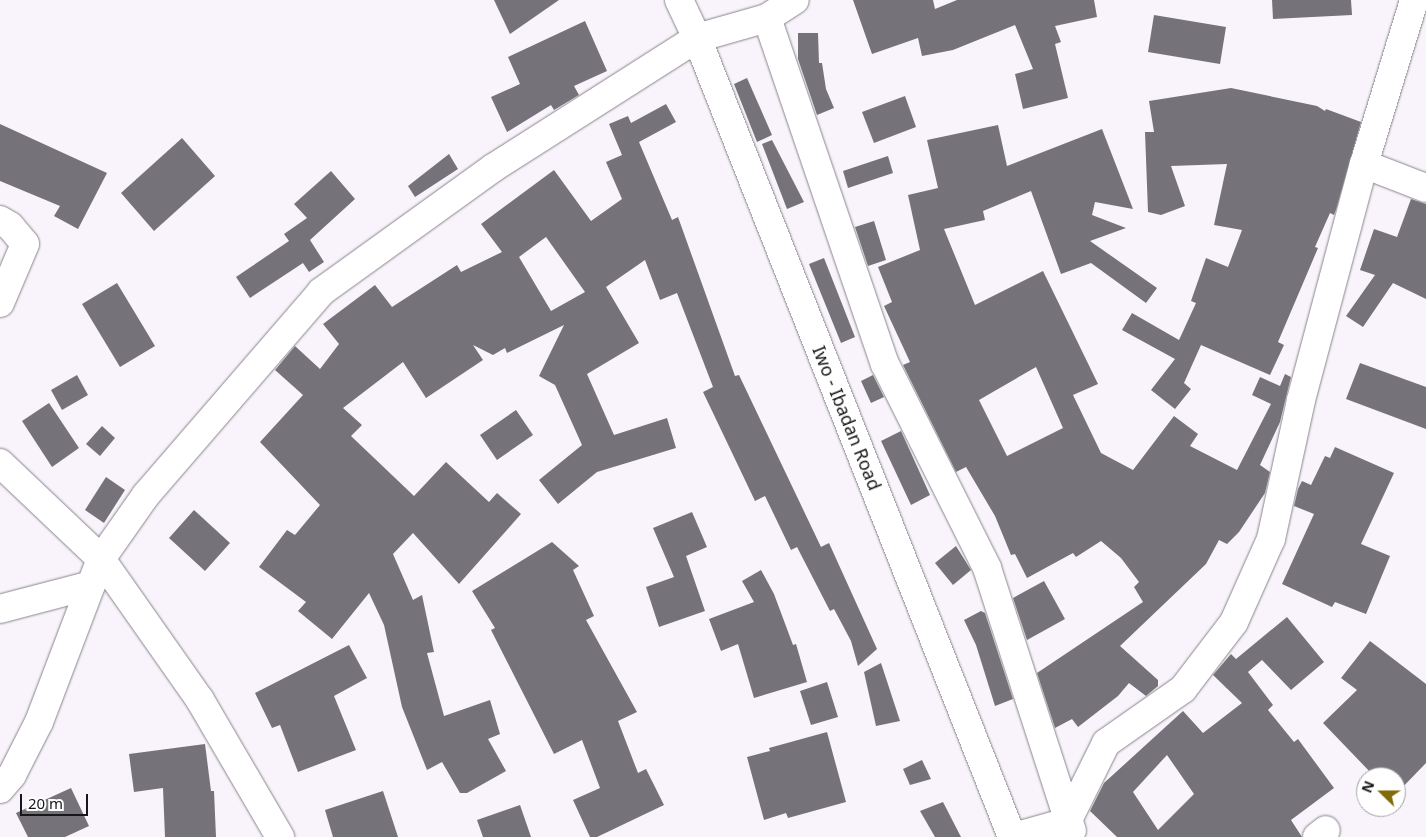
<!DOCTYPE html>
<style>
body{margin:0}
#map{position:relative;width:1426px;height:837px;overflow:hidden;background:#f9f4fc;font-family:"Noto Sans",sans-serif}
div>[style]{position:absolute}
.building>*{inset:0;background:#767279}
.roads{filter:drop-shadow(0 0 1px #88848b) drop-shadow(0 0 1px #88848b)}
.minor>*{height:28px;margin:-14px;padding:0 14px;transform-origin:14px;border-radius:14px;background:#fff}
.major>*{height:28px;margin:-14px;padding:0 14px;transform-origin:14px;border-radius:14px;background:#fff}
span{translate:-50% -50%;white-space:nowrap;text-align:center;line-height:1.15;-webkit-text-stroke:4.5px #fff;paint-order:stroke}
.street-label{font-size:18px;color:#171618}
.north{position:absolute;left:1356px;top:767px;width:50px;height:50px;box-sizing:border-box;background:#fff;border:1px solid #a2a2a3;border-radius:50%;rotate:292deg;font-size:14px;font-weight:700;line-height:20px;text-align:center;color:#171618}
.north::after{content:'';display:block;margin:auto;width:18px;height:22px;background:#806c06;clip-path:polygon(50% 0,100% 100%,50% 72%,0 100%)}
.scale{position:absolute;left:20px;top:794px;width:68px;height:22px;box-sizing:border-box;border:2px solid #171618;border-top:0;padding-left:6px;font-size:15px;line-height:18px;white-space:nowrap;color:#171618;-webkit-text-stroke:4px #fff;paint-order:stroke}
</style>
<div id="map">
<div class="building">
<i style="clip-path:polygon(494px 0,559px 0,510px 34px)"></i>
<i style="clip-path:polygon(853px 0,933px 0,935px 9px,957px 0,1094px 0,1097px 17px,1055px 26px,1061px 42px,1055px 44px,1068px 98px,1023px 109px,1015px 74px,1033px 69px,1015px 25px,953px 50px,922px 56px,918px 38px,872px 54px)"></i>
<i style="clip-path:polygon(1272px 0,1351px 0,1352px 15px,1273px 19px)"></i>
<i style="clip-path:polygon(1154px 15px,1226px 27px,1220px 64px,1148px 52px)"></i>
<i style="clip-path:polygon(585px 21px,607px 71px,574px 86px,579px 95px,554px 110px,551px 105px,507px 132px,491px 97px,520px 84px,508px 57px)"></i>
<i style="clip-path:polygon(798px 33px,818px 33px,819px 63px,822px 63px,826px 89px,834px 108px,817px 115px,798px 59px)"></i>
<i style="clip-path:polygon(747px 78px,772px 135px,757px 142px,734px 84px)"></i>
<i style="clip-path:polygon(1231px 88px,1317px 106px,1325px 111px,1326px 109px,1361px 122px,1336px 210px,1334px 215px,1330px 213px,1315px 247px,1318px 248px,1278px 342px,1284px 345px,1270px 375px,1201px 345px,1184px 383px,1191px 389px,1175px 409px,1151px 390px,1175px 359px,1122px 330px,1132px 313px,1179px 340px,1196px 303px,1191px 301px,1206px 258px,1228px 267px,1242px 230px,1214px 225px,1227px 164px,1171px 166px,1185px 206px,1161px 215px,1148px 212px,1145px 132px,1154px 132px,1149px 101px)"></i>
<i style="clip-path:polygon(905px 96px,916px 127px,874px 143px,862px 112px)"></i>
<i style="clip-path:polygon(evenodd,666px 104px,676px 122px,639px 142px,672px 220px,678px 217px,735px 376px,739px 375px,821px 547px,829px 543px,877px 649px,858px 666px,851px 641px,834px 609px,830px 611px,797px 547px,791px 550px,765px 496px,755px 501px,703px 392px,713px 387px,677px 293px,660px 300px,645px 260px,606px 287px,639px 343px,587px 374px,614px 435px,667px 418px,676px 448px,597px 472px,558px 504px,539px 480px,582px 445px,555px 385px,539px 376px,564px 325px,507px 353px,505px 348px,493px 355px,473px 345px,483px 360px,426px 398px,403px 362px,343px 408px,362px 425px,351px 436px,414px 496px,446px 462px,489px 502px,497px 493px,521px 514px,459px 584px,413px 533px,393px 554px,413px 600px,422px 595px,434px 652px,427px 653px,444px 716px,490px 700px,500px 734px,488px 739px,506px 771px,467px 793px,460px 793px,442px 762px,427px 770px,402px 707px,384px 625px,369px 593px,332px 639px,298px 611px,306px 602px,259px 567px,287px 530px,295px 535px,320px 505px,260px 442px,303px 395px,275px 370px,295px 346px,320px 369px,339px 344px,323px 324px,375px 285px,392px 307px,457px 265px,461px 272px,502px 252px,481px 224px,554px 170px,591px 221px,622px 199px,606px 162px,622px 155px,609px 124px,628px 116px,631px 123px,666px 104px,546px 237px,585px 292px,551px 311px,519px 257px,546px 237px)"></i>
<i style="clip-path:polygon(0 124px,107px 173px,78px 229px,54px 216px,60px 206px,0 181px)"></i>
<i style="clip-path:polygon(evenodd,998px 125px,1007px 166px,1102px 129px,1133px 209px,1095px 202px,1092px 215px,1126px 228px,1090px 241px,1157px 288px,1146px 303px,1091px 263px,1061px 274px,1031px 191px,983px 211px,985px 220px,944px 229px,975px 305px,1043px 271px,1098px 384px,1073px 395px,1101px 453px,1133px 470px,1174px 416px,1198px 434px,1190px 446px,1237px 470px,1271px 404px,1252px 395px,1260px 377px,1280px 386px,1285px 374px,1291px 377px,1280px 422px,1260px 465px,1270px 472px,1265px 493px,1239px 532px,1227px 544px,1219px 540px,1206px 564px,1120px 646px,1158px 680px,1158px 686px,1146px 696px,1129px 683px,1118px 696px,1078px 727px,1072px 719px,1055px 728px,1037px 673px,1143px 602px,1134px 587px,1139px 582px,1121px 558px,1101px 541px,1076px 557px,1073px 553px,1027px 578px,1015px 554px,1011px 555px,995px 516px,966px 467px,956px 472px,903px 365px,910px 362px,884px 306px,892px 302px,878px 267px,920px 250px,908px 195px,938px 188px,927px 140px,998px 125px,1036px 367px,1063px 428px,1007px 456px,979px 400px,1036px 367px)"></i>
<i style="clip-path:polygon(182px 138px,215px 176px,154px 231px,121px 193px)"></i>
<i style="clip-path:polygon(772px 140px,804px 202px,787px 209px,762px 144px)"></i>
<i style="clip-path:polygon(449px 154px,458px 169px,415px 197px,408px 186px)"></i>
<i style="clip-path:polygon(888px 156px,893px 173px,848px 188px,843px 171px)"></i>
<i style="clip-path:polygon(331px 171px,355px 199px,310px 240px,324px 262px,309px 272px,303px 263px,250px 298px,236px 277px,289px 241px,284px 234px,307px 218px,294px 204px)"></i>
<i style="clip-path:polygon(1411px 199px,1426px 204px,1426px 299px,1393px 283px,1363px 327px,1346px 316px,1375px 275px,1360px 270px,1374px 229px,1397px 237px)"></i>
<i style="clip-path:polygon(874px 221px,886px 260px,868px 266px,855px 227px)"></i>
<i style="clip-path:polygon(824px 258px,855px 337px,841px 343px,809px 264px)"></i>
<i style="clip-path:polygon(117px 283px,155px 346px,120px 367px,82px 304px)"></i>
<i style="clip-path:polygon(1360px 363px,1426px 387px,1426px 429px,1346px 399px)"></i>
<i style="clip-path:polygon(77px 375px,88px 395px,62px 410px,51px 390px)"></i>
<i style="clip-path:polygon(873px 375px,884px 397px,871px 403px,861px 381px)"></i>
<i style="clip-path:polygon(49px 403px,79px 448px,52px 467px,22px 421px)"></i>
<i style="clip-path:polygon(516px 410px,533px 435px,497px 460px,480px 435px)"></i>
<i style="clip-path:polygon(102px 426px,115px 438px,100px 456px,86px 444px)"></i>
<i style="clip-path:polygon(901px 431px,930px 495px,911px 505px,881px 441px)"></i>
<i style="clip-path:polygon(1335px 447px,1394px 473px,1361px 544px,1390px 556px,1366px 614px,1335px 602px,1332px 607px,1282px 584px,1314px 514px,1294px 506px,1298px 489px,1302px 481px,1311px 485px,1325px 456px,1330px 458px)"></i>
<i style="clip-path:polygon(106px 477px,125px 490px,104px 523px,85px 510px)"></i>
<i style="clip-path:polygon(194px 510px,230px 543px,205px 571px,169px 538px)"></i>
<i style="clip-path:polygon(692px 512px,707px 547px,686px 556px,705px 611px,659px 627px,646px 587px,674px 577px,653px 528px)"></i>
<i style="clip-path:polygon(552px 542px,579px 566px,573px 570px,594px 616px,586px 620px,637px 712px,618px 721px,638px 773px,646px 769px,664px 805px,597px 837px,590px 837px,573px 800px,600px 788px,582px 740px,554px 754px,491px 630px,495px 628px,472px 591px)"></i>
<i style="clip-path:polygon(956px 546px,971px 570px,953px 585px,935px 563px)"></i>
<i style="clip-path:polygon(761px 570px,774px 594px,793px 645px,796px 644px,807px 682px,754px 698px,738px 644px,721px 651px,709px 619px,754px 602px,742px 581px)"></i>
<i style="clip-path:polygon(1044px 581px,1065px 619px,1027px 640px,1013px 598px)"></i>
<i style="clip-path:polygon(981px 611px,985px 613px,1013px 699px,995px 706px,976px 645px,964px 620px)"></i>
<i style="clip-path:polygon(evenodd,1287px 617px,1324px 662px,1291px 690px,1262px 660px,1248px 672px,1273px 705px,1268px 710px,1294px 742px,1298px 739px,1334px 788px,1291px 820px,1302px 837px,1117px 837px,1090px 811px,1104px 783px,1183px 711px,1203px 733px,1242px 703px,1213px 675px,1231px 654px,1236px 659px,1287px 617px,1167px 755px,1194px 794px,1158px 830px,1133px 792px,1167px 755px)"></i>
<i style="clip-path:polygon(1370px 641px,1426px 684px,1426px 763px,1396px 794px,1396px 777px,1368px 777px,1372px 774px,1323px 723px,1357px 690px,1341px 678px)"></i>
<i style="clip-path:polygon(349px 645px,367px 678px,334px 696px,356px 750px,298px 772px,280px 725px,272px 728px,255px 693px)"></i>
<i style="clip-path:polygon(881px 663px,900px 721px,876px 726px,864px 672px)"></i>
<i style="clip-path:polygon(827px 682px,838px 717px,811px 725px,800px 691px)"></i>
<i style="clip-path:polygon(827px 732px,846px 802px,788px 818px,786px 813px,764px 820px,747px 757px,770px 751px,769px 748px)"></i>
<i style="clip-path:polygon(205px 744px,211px 791px,214px 791px,216px 837px,165px 837px,163px 788px,134px 792px,129px 754px)"></i>
<i style="clip-path:polygon(922px 760px,931px 779px,910px 785px,903px 769px)"></i>
<i style="clip-path:polygon(71px 788px,89px 826px,65px 837px,28px 837px,16px 813px)"></i>
<i style="clip-path:polygon(383px 791px,398px 837px,333px 837px,325px 810px)"></i>
<i style="clip-path:polygon(943px 802px,961px 837px,935px 837px,920px 811px)"></i>
<i style="clip-path:polygon(520px 805px,531px 837px,483px 837px,477px 820px)"></i>
</div>
<div class="roads">
<div class="minor">
<i style="left:767px;top:18px;width:366px;rotate:71.2deg"></i>
<i style="left:885px;top:364px;width:228px;rotate:63.4deg"></i>
<i style="left:987px;top:568px;width:276px;rotate:72.1deg"></i>
<i style="left:1364px;top:164px;width:66px;rotate:21.2deg"></i>
<i style="left:0;top:220px;width:12px;rotate:31deg"></i>
<i style="left:10px;top:226px;width:23px;rotate:50deg"></i>
<i style="left:25px;top:244px;width:64px;rotate:113deg"></i>
<i style="left:0;top:463px;width:139px;rotate:43.5deg"></i>
<i style="left:101px;top:559px;width:172px;rotate:54.9deg"></i>
<i style="left:200px;top:700px;width:159px;rotate:59.7deg"></i>
<i style="left:0;top:609px;width:94px;rotate:-14.8deg"></i>
<i style="left:0;top:789px;width:18px;rotate:-49deg"></i>
<i style="left:12px;top:775px;width:59px;rotate:-63deg"></i>
<i style="left:39px;top:722px;width:174px;rotate:-69.2deg"></i>
<i style="left:101px;top:559px;width:78px;rotate:-54.9deg"></i>
<i style="left:146px;top:495px;width:268px;rotate:-49.2deg"></i>
<i style="left:321px;top:292px;width:212px;rotate:-35.8deg"></i>
<i style="left:493px;top:168px;width:242px;rotate:-32.5deg"></i>
<i style="left:697px;top:38px;width:73px;rotate:-15.9deg"></i>
<i style="left:767px;top:18px;width:33px;rotate:-33deg"></i>
<i style="left:1014px;top:837px;width:55px;rotate:-15.8deg"></i>
<i style="left:1067px;top:822px;width:88px;rotate:-63.7deg"></i>
<i style="left:1106px;top:743px;width:94px;rotate:-35deg"></i>
<i style="left:1183px;top:689px;width:84px;rotate:-52.7deg"></i>
<i style="left:1234px;top:622px;width:91px;rotate:-66deg"></i>
<i style="left:1271px;top:539px;width:142px;rotate:-77.8deg"></i>
<i style="left:1301px;top:400px;width:244px;rotate:-75.1deg"></i>
<i style="left:1364px;top:164px;width:171px;rotate:-73deg"></i>
<i style="left:1317px;top:837px;width:11px;rotate:-38deg"></i>
</div>
<div class="major">
<i style="left:679px;top:0;width:42px;rotate:64.7deg"></i>
<i style="left:697px;top:38px;width:859px;rotate:68.48deg"></i>
</div>
</div>
<div class="street-label">
<span style="left:847px;top:418px;rotate:68deg">Iwo - Ibadan Road</span>
</div>
<div class="north">N</div>
<div class="scale">20 m</div>
</div>
